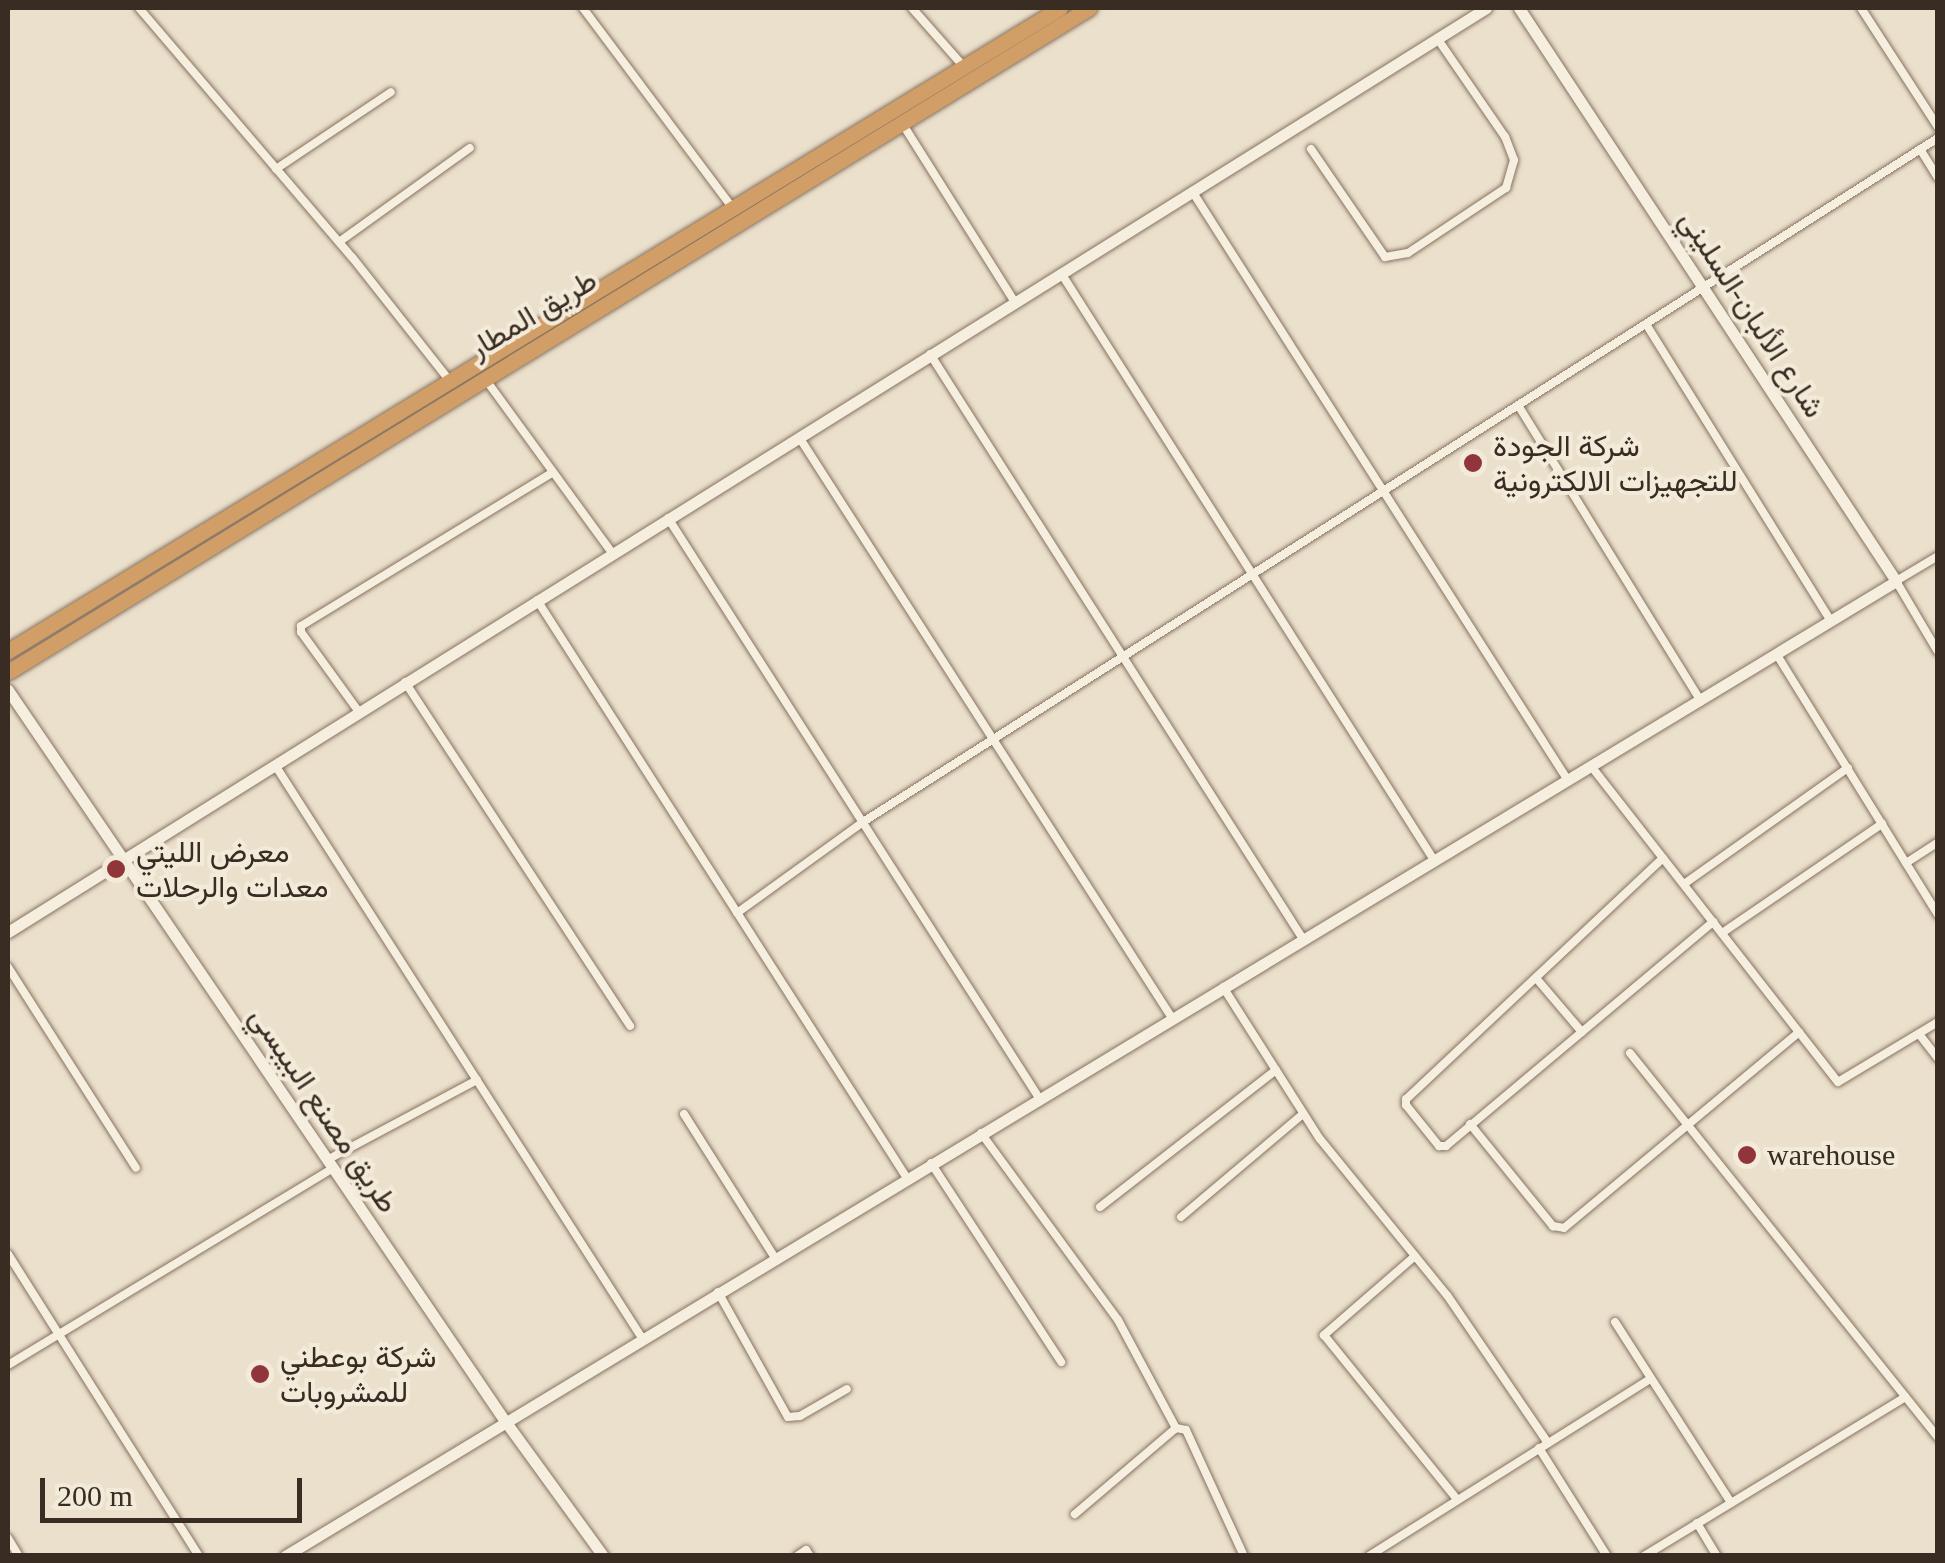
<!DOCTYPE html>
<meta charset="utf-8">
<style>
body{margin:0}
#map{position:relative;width:1945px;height:1563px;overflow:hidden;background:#ebe0cb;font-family:"Times New Roman",Vazirmatn,serif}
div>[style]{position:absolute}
.roads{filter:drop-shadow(0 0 2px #867361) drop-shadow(0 0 2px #867361)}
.street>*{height:8px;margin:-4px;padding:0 4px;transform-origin:4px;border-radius:4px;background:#f6eede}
.secondary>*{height:11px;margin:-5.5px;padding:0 5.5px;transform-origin:5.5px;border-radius:5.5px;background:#f6eede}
.highway>*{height:15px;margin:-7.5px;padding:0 7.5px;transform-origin:7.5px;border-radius:7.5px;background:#d09e66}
.dots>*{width:28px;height:28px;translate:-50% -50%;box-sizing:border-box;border:5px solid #f3ebda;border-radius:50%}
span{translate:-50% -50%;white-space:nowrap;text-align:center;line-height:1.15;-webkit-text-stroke:8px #f3ebda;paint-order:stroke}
.street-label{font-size:30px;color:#392c22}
.poi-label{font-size:30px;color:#392c22}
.left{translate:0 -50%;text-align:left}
.frame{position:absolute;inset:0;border:10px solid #392c22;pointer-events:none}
.scale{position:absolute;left:40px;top:1478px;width:262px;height:45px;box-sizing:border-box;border:5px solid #392c22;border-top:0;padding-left:12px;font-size:30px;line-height:35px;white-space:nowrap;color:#392c22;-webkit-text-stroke:8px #f3ebda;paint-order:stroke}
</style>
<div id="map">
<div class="roads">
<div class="street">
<i style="left:139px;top:8px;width:328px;rotate:49.5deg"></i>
<i style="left:352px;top:257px;width:157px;rotate:51.7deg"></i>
<i style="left:583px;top:8px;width:249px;rotate:53.2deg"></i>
<i style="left:912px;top:8px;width:79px;rotate:48.6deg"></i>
<i style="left:1861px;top:8px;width:142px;rotate:57.1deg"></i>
<i style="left:902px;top:123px;width:210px;rotate:57.8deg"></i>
<i style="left:1311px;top:149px;width:131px;rotate:55.6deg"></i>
<i style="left:1385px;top:257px;width:23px;rotate:-10deg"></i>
<i style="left:1408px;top:253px;width:118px;rotate:-33.6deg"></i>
<i style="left:1506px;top:188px;width:29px;rotate:-74deg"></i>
<i style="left:1514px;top:160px;width:25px;rotate:-111deg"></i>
<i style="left:1505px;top:137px;width:120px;rotate:-124.5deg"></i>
<i style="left:1920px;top:149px;width:34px;rotate:58deg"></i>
<i style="left:276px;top:169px;width:138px;rotate:-33.8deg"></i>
<i style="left:1192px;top:191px;width:697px;rotate:57.47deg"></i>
<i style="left:339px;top:242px;width:161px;rotate:-35.7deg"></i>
<i style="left:1061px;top:273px;width:695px;rotate:57.57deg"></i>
<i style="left:1646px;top:324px;width:350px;rotate:58.1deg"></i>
<i style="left:930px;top:354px;width:694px;rotate:57.48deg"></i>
<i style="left:486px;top:380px;width:214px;rotate:53.9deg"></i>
<i style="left:1518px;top:405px;width:347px;rotate:58.3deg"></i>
<i style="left:799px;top:437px;width:690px;rotate:57.3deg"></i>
<i style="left:668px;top:518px;width:689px;rotate:57.39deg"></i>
<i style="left:1938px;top:556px;width:49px;rotate:149.2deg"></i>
<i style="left:1896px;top:581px;width:82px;rotate:59.4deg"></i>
<i style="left:537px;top:600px;width:686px;rotate:57.38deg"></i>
<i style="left:1777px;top:655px;width:306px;rotate:58.2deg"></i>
<i style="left:405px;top:682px;width:411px;rotate:56.8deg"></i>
<i style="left:359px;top:712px;width:99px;rotate:-125.9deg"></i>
<i style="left:301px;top:632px;width:6px;rotate:-90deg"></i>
<i style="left:301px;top:626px;width:295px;rotate:-31.4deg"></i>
<i style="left:275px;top:765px;width:680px;rotate:57.36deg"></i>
<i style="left:1591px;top:766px;width:401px;rotate:52deg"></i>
<i style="left:1838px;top:1082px;width:117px;rotate:-31deg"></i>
<i style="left:1663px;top:858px;width:352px;rotate:136.8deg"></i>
<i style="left:1406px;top:1099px;width:6px;rotate:90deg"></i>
<i style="left:1406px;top:1105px;width:53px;rotate:51.2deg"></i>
<i style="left:1439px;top:1146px;width:7px"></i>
<i style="left:1446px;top:1146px;width:349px;rotate:-40deg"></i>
<i style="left:1906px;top:863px;width:38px;rotate:-33deg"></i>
<i style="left:1684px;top:884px;width:201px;rotate:-35.3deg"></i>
<i style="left:737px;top:913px;width:155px;rotate:-35.8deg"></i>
<i style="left:863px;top:822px;width:1274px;rotate:-32.47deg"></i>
<i style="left:1722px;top:933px;width:194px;rotate:-34.3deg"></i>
<i style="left:8px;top:967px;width:238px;rotate:57.5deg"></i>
<i style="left:1536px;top:978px;width:71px;rotate:49.6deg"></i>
<i style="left:1223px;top:987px;width:180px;rotate:57.5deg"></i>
<i style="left:1320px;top:1139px;width:201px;rotate:50.9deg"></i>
<i style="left:1447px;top:1295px;width:179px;rotate:55.7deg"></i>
<i style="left:1919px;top:1034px;width:31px;rotate:52deg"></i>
<i style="left:1630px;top:1053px;width:493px;rotate:51.3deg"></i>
<i style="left:684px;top:1114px;width:170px;rotate:57.7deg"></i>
<i style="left:1470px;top:1124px;width:132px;rotate:50.9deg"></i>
<i style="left:1553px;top:1226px;width:11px;rotate:10deg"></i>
<i style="left:1564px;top:1228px;width:306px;rotate:-39.8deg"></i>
<i style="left:981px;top:1133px;width:232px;rotate:53.8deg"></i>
<i style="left:1118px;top:1320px;width:123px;rotate:61.8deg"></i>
<i style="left:1176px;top:1428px;width:133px;rotate:139.6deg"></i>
<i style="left:327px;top:1160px;width:170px;rotate:-28.1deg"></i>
<i style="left:931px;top:1163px;width:238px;rotate:56.8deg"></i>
<i style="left:1100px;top:1207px;width:223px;rotate:-37.9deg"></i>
<i style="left:1181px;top:1217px;width:160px;rotate:-40.2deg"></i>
<i style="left:8px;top:1254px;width:357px;rotate:57.7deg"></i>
<i style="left:1415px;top:1256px;width:121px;rotate:139deg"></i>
<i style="left:1324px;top:1335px;width:211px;rotate:51deg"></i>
<i style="left:718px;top:1292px;width:143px;rotate:60.8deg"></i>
<i style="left:788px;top:1417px;width:12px;rotate:-5deg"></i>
<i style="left:800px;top:1416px;width:54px;rotate:-29.9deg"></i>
<i style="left:1615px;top:1322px;width:215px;rotate:57.3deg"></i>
<i style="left:8px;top:1365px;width:380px;rotate:-31.2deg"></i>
<i style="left:1176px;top:1428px;width:10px;rotate:11deg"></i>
<i style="left:1186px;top:1430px;width:139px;rotate:65.3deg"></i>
<i style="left:1539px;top:1448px;width:128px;rotate:57.8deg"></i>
<i style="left:1697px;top:1523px;width:39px;rotate:59deg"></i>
<i style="left:8px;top:1538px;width:21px;rotate:59deg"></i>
<i style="left:797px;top:1556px;width:11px;rotate:-34deg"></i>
<i style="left:806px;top:1550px;width:7px;rotate:56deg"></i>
<i style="left:1369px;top:1556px;width:332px;rotate:-32.2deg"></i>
<i style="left:1644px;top:1556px;width:306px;rotate:-31.3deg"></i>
</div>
<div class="secondary">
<i style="left:8px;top:690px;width:884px;rotate:55.79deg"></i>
<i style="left:505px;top:1421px;width:167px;rotate:54deg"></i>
<i style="left:8px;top:932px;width:1743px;rotate:-32.01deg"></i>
<i style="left:285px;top:1556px;width:1883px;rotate:-31.18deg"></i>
<i style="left:1896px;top:581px;width:686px;rotate:-123.34deg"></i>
</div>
<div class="highway">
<i style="left:8px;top:651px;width:1233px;rotate:-31.43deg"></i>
<i style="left:8px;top:672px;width:1269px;rotate:-31.56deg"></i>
</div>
</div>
<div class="dots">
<i style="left:1473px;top:463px;background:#90363a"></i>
<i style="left:116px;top:869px;background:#90363a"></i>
<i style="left:1747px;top:1155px;background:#90363a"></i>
<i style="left:260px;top:1374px;background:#90363a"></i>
</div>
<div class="street-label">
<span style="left:533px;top:314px;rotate:-31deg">طريق المطار</span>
<span style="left:1752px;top:314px;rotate:57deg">شارع الألبان-السليني</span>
<span style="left:324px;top:1110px;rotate:56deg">طريق مصنع البيبسي</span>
</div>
<div class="poi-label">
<span class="left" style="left:1493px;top:463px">شركة الجودة<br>للتجهيزات الالكترونية</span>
<span class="left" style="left:136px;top:869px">معرض الليتي<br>معدات والرحلات</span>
<span class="left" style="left:1767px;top:1155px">warehouse</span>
<span class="left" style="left:280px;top:1374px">شركة بوعطني<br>للمشروبات</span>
</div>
<div class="frame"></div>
<div class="scale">200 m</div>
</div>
